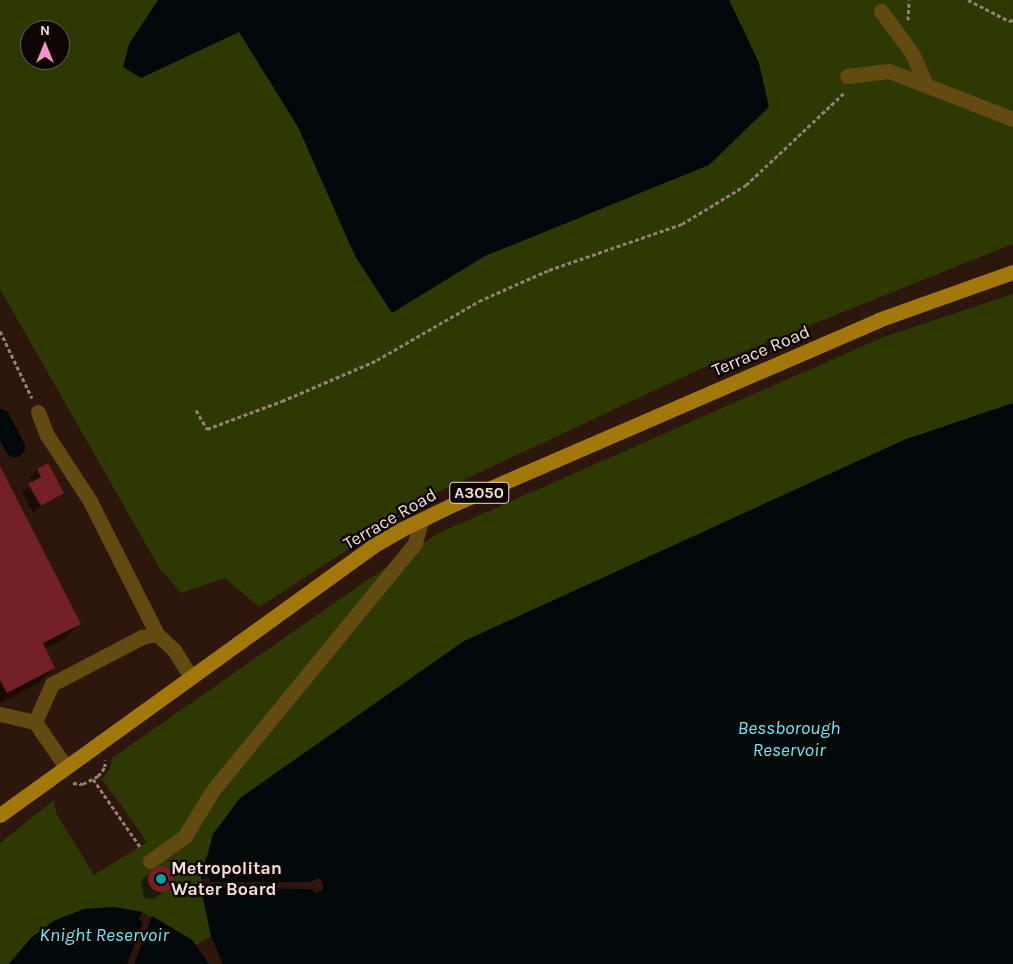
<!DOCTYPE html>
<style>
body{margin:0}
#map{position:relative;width:1013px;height:964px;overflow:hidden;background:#2d170c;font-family:Karla,sans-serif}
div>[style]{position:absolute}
.green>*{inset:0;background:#2d3803}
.water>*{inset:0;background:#00080a}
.shadow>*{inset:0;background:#0007}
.canal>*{height:20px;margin:-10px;padding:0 10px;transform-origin:10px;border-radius:10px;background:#00080a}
.building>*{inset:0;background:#731f26}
.round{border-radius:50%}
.path>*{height:3px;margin-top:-1.5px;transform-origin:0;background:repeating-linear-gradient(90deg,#938077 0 4px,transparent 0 6.5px)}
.minor>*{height:15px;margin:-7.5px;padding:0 7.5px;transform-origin:7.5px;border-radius:7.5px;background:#634a10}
.major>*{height:15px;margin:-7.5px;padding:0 7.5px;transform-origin:7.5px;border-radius:7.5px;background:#a2780b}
.dots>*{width:14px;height:14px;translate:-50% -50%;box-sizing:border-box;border:2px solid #0e0503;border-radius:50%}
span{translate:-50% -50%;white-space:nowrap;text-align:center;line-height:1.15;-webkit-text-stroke:4.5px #0e0503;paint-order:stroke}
.shield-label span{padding:1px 4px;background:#0e0503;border:1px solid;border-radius:4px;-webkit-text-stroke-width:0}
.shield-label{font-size:16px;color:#efdfd8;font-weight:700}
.street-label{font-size:18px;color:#efdfd8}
.poi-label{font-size:18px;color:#efdfd8;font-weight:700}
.left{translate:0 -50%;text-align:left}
.water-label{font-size:19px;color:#66eaf9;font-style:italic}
.north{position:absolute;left:20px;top:20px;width:50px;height:50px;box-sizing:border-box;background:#0e0503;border:1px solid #685c58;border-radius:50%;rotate:0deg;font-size:14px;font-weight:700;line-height:20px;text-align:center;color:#efdfd8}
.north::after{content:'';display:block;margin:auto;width:18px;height:22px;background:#f890cc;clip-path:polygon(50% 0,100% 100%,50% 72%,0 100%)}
</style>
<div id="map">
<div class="green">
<i style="clip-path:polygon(evenodd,0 0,299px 0,759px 63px,729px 0,1013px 0,1013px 244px,698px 370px,434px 494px,259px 607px,225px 578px,181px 593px,160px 569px,0 289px,0 0,30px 30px,60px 30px,60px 60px,30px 60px,30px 30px)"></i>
<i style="clip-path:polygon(1013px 294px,1013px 403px,904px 440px,205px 857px,201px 888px,211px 936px,196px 945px,142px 912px,114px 907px,84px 909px,54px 921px,31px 938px,9px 964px,0 964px,0 843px,54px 800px,56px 813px,94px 875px,147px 842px,102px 779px,110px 768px,112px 758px,366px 581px,439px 533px,881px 338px)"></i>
</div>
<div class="water">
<i style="clip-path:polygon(158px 0,729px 0,759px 63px,769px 107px,709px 165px,485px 256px,392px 313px,355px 256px,298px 127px,239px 32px,141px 78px,123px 67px,129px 44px)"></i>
<i style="clip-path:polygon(1013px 403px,1013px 964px,223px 964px,211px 936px,201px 888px,310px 889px,317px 893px,323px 889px,323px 882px,318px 878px,310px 882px,210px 882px,210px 878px,201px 879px,213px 834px,240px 798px,464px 641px,904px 440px)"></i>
<i style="clip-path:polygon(114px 907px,142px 912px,139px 920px,143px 922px,127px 964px,9px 964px,31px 938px,54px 921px,84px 909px)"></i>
<i style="clip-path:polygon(152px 916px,192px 940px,209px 964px,134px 964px)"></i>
</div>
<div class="shadow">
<i style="clip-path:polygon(0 469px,79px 624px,64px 639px,44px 649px,54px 668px,38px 683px,0 703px)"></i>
<i style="clip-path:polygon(37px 470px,62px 492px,33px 513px,22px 492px,33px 483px,30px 477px)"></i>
<i style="clip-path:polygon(158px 867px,168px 868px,173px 877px,172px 886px,154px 899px,144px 898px,141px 880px)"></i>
</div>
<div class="canal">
<i style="left:0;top:419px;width:32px;rotate:62deg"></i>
</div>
<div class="building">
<i style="clip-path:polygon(48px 463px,64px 493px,41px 506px,28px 484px,41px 477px,37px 469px)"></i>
<i style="clip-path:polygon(0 466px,81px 624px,43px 643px,55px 668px,7px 693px,0 680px)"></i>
<i class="round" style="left:148px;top:866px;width:26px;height:26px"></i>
</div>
<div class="path">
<i style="left:968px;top:0;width:46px;rotate:27.1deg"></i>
<i style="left:1009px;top:21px;width:4px;rotate:-14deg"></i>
<i style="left:908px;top:20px;width:20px;rotate:-87deg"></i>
<i style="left:0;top:331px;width:74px;rotate:64.5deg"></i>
<i style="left:196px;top:410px;width:22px;rotate:60deg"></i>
<i style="left:207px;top:429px;width:80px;rotate:-20.5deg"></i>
<i style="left:282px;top:401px;width:103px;rotate:-23.3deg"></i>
<i style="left:377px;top:360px;width:118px;rotate:-30deg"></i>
<i style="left:479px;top:301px;width:77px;rotate:-23.9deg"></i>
<i style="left:549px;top:270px;width:141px;rotate:-19.1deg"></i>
<i style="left:682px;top:224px;width:75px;rotate:-31.4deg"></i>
<i style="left:746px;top:185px;width:136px;rotate:-43.2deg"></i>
<i style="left:93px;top:779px;width:84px;rotate:55.2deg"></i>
<i style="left:73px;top:783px;width:10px;rotate:6deg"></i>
<i style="left:83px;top:784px;width:17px;rotate:-28deg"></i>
<i style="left:98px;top:776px;width:11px;rotate:-52deg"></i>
<i style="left:105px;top:767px;width:7px;rotate:-90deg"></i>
</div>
<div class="minor">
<i style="left:881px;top:11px;width:52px;rotate:53.6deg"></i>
<i style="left:912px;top:53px;width:35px;rotate:66deg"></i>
<i style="left:847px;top:76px;width:42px;rotate:-6.8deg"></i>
<i style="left:889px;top:71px;width:133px;rotate:21.2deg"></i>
<i style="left:38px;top:412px;width:25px;rotate:69deg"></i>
<i style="left:47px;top:435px;width:79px;rotate:56.9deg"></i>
<i style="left:90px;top:501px;width:149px;rotate:63.3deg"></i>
<i style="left:0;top:714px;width:36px;rotate:13deg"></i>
<i style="left:66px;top:767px;width:55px;rotate:-124.6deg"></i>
<i style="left:35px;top:722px;width:42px;rotate:-65.9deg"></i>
<i style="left:52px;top:684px;width:102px;rotate:-27.6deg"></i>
<i style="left:142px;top:637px;width:15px;rotate:-11deg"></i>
<i style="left:157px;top:634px;width:23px;rotate:43deg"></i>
<i style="left:174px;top:650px;width:32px;rotate:58deg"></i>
<i style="left:150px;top:861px;width:43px;rotate:-35.5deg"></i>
<i style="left:185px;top:836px;width:54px;rotate:-58.7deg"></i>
<i style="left:213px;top:790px;width:319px;rotate:-50.7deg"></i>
<i style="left:415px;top:543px;width:24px;rotate:-75deg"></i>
</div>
<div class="major">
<i style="left:0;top:815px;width:458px;rotate:-35.8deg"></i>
<i style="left:371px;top:547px;width:34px;rotate:-30deg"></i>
<i style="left:400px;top:530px;width:62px;rotate:-25.7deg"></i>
<i style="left:456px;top:503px;width:460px;rotate:-23.4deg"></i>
<i style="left:878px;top:320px;width:143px;rotate:-19.6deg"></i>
</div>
<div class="dots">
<i style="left:161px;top:879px;background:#0f9aa8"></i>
</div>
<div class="shield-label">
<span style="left:479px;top:493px">A3050</span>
</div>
<div class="street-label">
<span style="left:761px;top:351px;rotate:-23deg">Terrace Road</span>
<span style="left:390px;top:519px;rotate:-30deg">Terrace Road</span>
</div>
<div class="poi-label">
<span class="left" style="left:171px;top:879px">Metropolitan<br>Water Board</span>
</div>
<div class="water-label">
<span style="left:789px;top:740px">Bessborough<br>Reservoir</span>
<span style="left:104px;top:936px">Knight Reservoir</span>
</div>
<div class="north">N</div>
</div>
